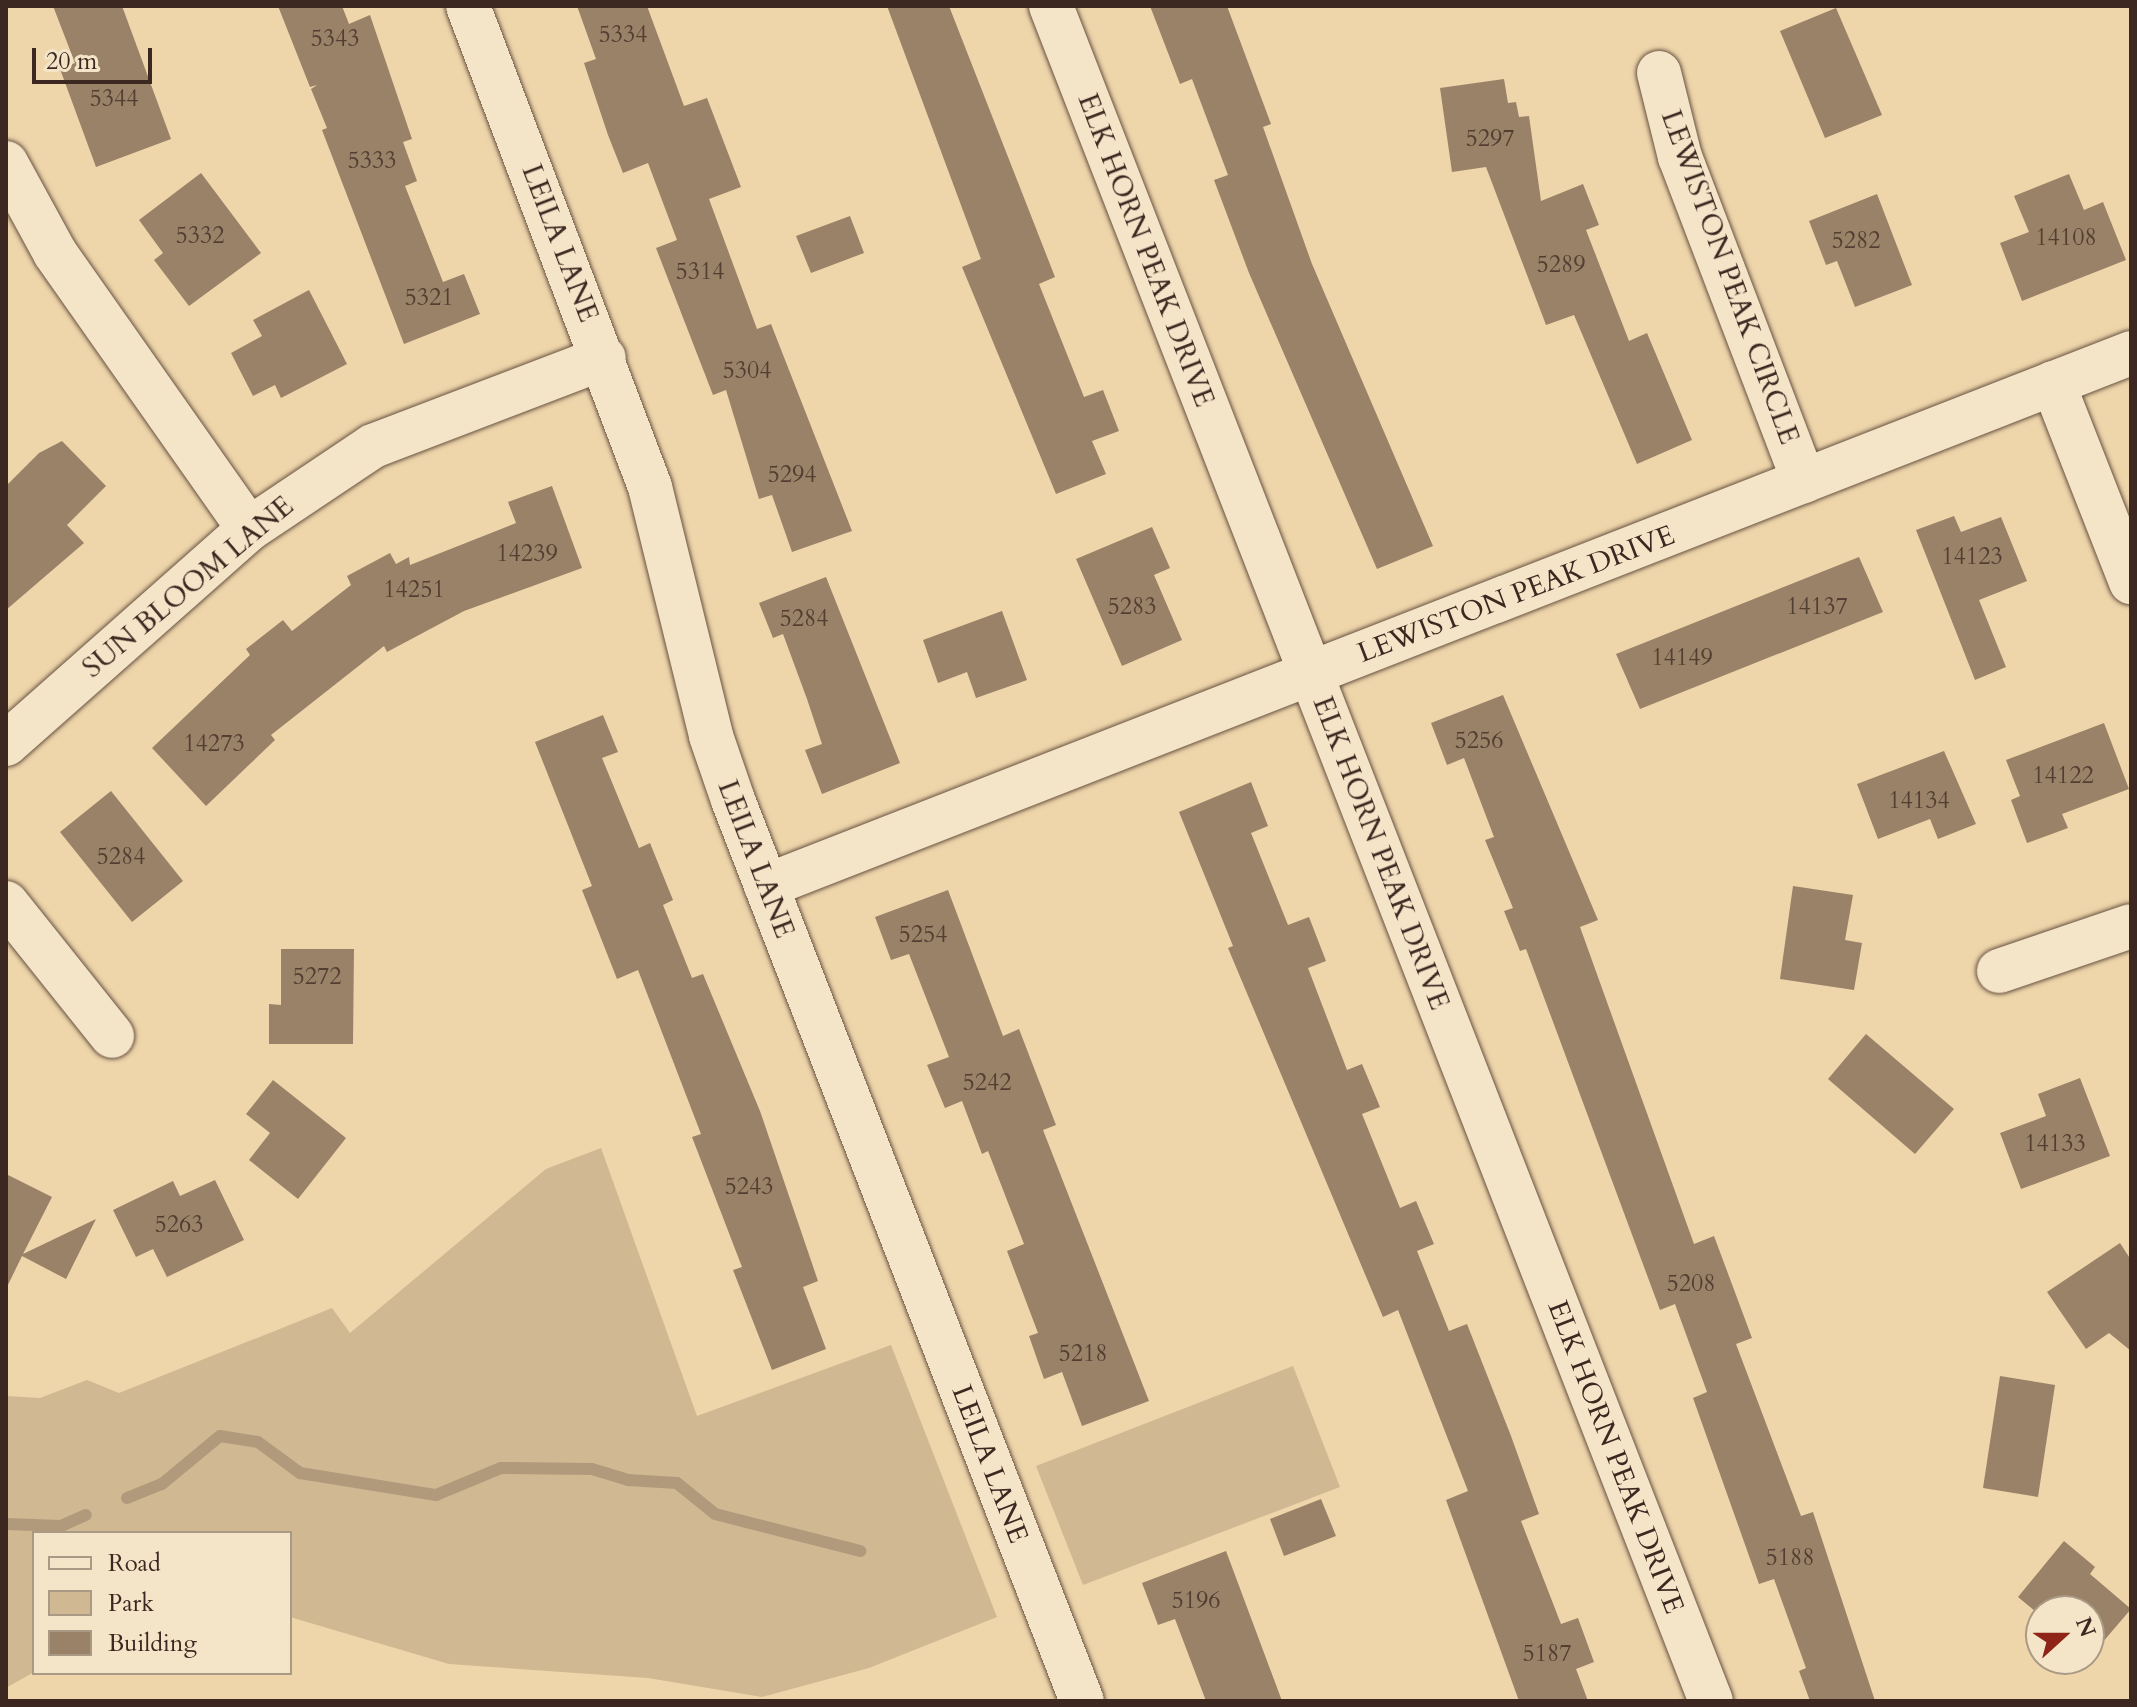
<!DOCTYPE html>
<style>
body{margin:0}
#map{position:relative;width:2137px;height:1707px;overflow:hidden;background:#eed5aa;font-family:Cardo,serif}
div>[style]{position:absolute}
.green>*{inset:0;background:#d0b893}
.stream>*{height:12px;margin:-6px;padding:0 6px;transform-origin:6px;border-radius:6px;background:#b19a7b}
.building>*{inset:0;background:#998268}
.roads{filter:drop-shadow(0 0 2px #685342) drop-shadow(0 0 2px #685342)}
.street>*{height:44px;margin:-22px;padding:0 22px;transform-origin:22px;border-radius:22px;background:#f4e4c8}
span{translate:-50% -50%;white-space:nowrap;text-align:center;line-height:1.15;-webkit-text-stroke:6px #f4e4c8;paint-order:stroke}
.number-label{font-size:24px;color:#533e32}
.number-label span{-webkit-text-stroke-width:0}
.street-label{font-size:28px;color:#3c2820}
.frame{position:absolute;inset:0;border:8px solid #3c2820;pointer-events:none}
.legend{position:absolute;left:32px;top:1531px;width:260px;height:144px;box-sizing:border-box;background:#f4e4c8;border:2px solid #aa9985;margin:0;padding:10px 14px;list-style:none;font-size:24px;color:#3c2820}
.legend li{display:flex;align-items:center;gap:16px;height:40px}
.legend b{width:40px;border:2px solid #aa9985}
.north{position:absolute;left:2025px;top:1595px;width:80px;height:80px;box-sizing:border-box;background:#f4e4c8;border:2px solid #aa9985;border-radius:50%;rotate:69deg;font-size:22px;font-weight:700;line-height:32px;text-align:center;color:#3c2820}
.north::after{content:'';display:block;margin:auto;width:28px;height:36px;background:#8f2418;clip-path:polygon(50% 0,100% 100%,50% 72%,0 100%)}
.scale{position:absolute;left:32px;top:48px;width:120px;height:36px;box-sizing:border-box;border:4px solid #3c2820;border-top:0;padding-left:10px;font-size:24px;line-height:28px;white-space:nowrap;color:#3c2820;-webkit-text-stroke:6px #f4e4c8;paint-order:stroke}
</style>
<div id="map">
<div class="green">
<i style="clip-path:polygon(601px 1148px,697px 1416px,891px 1345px,997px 1617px,869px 1668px,762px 1697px,648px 1678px,449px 1664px,290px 1617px,290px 1533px,34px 1533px,34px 1672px,6px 1688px,6px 1396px,40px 1398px,87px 1380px,119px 1393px,332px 1308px,350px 1333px,546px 1169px)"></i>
<i style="clip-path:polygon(1293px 1366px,1340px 1487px,1083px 1585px,1036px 1466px)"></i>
</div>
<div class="stream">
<i style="left:127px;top:1498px;width:38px;rotate:-22deg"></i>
<i style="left:162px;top:1484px;width:75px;rotate:-39.6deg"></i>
<i style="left:220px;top:1436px;width:38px;rotate:9deg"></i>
<i style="left:258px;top:1442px;width:52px;rotate:36.4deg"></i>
<i style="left:300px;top:1473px;width:138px;rotate:9.2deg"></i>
<i style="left:436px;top:1495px;width:70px;rotate:-22.6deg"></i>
<i style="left:501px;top:1468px;width:91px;rotate:0.6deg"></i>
<i style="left:592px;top:1469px;width:38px;rotate:17deg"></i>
<i style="left:628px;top:1480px;width:49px;rotate:3.5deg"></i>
<i style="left:677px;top:1483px;width:49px;rotate:39.2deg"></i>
<i style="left:715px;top:1514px;width:150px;rotate:14.3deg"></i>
<i style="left:6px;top:1524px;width:55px;rotate:2.1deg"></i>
<i style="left:61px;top:1526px;width:27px;rotate:-24deg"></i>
</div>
<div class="building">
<i style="clip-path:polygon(53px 6px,122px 6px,171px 139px,96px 167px,60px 69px,75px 63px)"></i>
<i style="clip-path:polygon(278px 6px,342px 6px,349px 24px,370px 15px,412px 139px,403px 142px,417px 181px,405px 186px,443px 282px,464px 274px,480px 314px,404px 344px,322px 130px,327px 128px,311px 89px,317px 85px,310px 87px)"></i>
<i style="clip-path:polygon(577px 6px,647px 6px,684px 106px,707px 98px,741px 187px,709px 199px,757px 329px,771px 324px,852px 531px,792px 552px,772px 495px,759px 499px,726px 390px,713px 395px,656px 248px,677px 240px,648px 163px,623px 173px,608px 135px,584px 63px,596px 59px)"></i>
<i style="clip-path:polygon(887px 6px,949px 6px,1055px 277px,1039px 284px,1084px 397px,1103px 390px,1119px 431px,1092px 441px,1106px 474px,1056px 494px,962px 267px,981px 259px)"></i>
<i style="clip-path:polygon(1150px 6px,1227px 6px,1271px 124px,1263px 127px,1312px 264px,1433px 546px,1377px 569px,1249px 273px,1214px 180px,1228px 175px,1192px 79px,1180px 84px)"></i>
<i style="clip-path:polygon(1836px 8px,1882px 115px,1825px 138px,1780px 31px)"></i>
<i style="clip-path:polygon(1504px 79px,1508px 103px,1516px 102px,1519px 117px,1529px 116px,1541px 201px,1583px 184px,1599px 225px,1586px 230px,1629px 341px,1647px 333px,1692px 440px,1637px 464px,1574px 315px,1546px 325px,1486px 167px,1452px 172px,1440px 88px)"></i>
<i style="clip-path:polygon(201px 173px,261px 253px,189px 306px,154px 260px,163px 253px,139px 220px)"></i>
<i style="clip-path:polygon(2069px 174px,2084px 210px,2103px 202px,2126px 260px,2022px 301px,2000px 243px,2029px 232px,2014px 196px)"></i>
<i style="clip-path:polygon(1877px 194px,1912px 285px,1855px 307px,1837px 261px,1826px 265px,1809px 221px)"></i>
<i style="clip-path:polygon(850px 216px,864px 253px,811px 273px,796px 236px)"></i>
<i style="clip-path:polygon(309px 290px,347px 364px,281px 398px,275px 385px,253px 396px,231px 353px,262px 336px,253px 320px)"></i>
<i style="clip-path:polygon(62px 441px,106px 486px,67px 525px,84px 543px,6px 610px,6px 486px,39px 453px)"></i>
<i style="clip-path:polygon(552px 486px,582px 568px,464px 611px,387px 652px,384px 646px,271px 735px,275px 740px,206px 806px,152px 748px,250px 655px,246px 649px,283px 620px,292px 631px,351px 585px,347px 576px,390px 553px,396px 564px,409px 557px,410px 565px,516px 523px,508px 502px)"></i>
<i style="clip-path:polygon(1954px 516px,1961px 532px,2001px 517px,2027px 581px,1979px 600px,2006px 667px,1975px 680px,1916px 530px)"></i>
<i style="clip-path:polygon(1152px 527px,1170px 568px,1154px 575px,1182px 640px,1122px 666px,1076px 559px)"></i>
<i style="clip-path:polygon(1859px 557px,1883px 612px,1640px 709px,1616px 654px)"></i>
<i style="clip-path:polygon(826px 577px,900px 763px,822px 794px,805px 750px,822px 744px,807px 699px,783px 634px,773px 638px,759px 603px)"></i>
<i style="clip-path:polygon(1002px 611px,1027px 680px,976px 698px,967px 672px,938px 683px,923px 640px)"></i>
<i style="clip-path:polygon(1503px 695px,1598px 920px,1580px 927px,1694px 1244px,1714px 1236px,1752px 1338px,1736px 1344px,1801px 1516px,1813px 1512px,1875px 1701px,1810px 1701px,1799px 1671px,1806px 1668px,1774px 1579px,1759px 1584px,1693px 1398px,1707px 1392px,1675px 1304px,1660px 1310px,1526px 949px,1520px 951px,1504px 911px,1513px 908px,1485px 840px,1494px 837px,1464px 758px,1447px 765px,1431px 723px)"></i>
<i style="clip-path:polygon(603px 715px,618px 752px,602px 758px,639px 848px,650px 843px,673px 900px,663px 905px,692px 978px,703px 974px,760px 1111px,818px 1281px,803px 1287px,826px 1349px,772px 1370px,733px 1270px,742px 1267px,692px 1137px,701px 1134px,638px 970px,617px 979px,582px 890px,592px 886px,535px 742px)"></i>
<i style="clip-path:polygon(2104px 723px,2129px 789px,2062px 814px,2068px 828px,2027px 843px,2011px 800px,2020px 796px,2006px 760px)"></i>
<i style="clip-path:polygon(1944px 751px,1976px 824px,1938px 839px,1930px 819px,1878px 839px,1857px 784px)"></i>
<i style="clip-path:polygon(1251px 782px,1268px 826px,1251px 833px,1288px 925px,1309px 917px,1326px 961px,1308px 968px,1347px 1070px,1362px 1064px,1380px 1107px,1362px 1114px,1400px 1208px,1416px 1201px,1434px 1244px,1417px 1251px,1449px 1331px,1467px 1324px,1511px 1436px,1539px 1514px,1521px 1521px,1561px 1624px,1578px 1618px,1594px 1662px,1576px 1669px,1588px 1701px,1519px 1701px,1446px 1500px,1468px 1491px,1398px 1310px,1383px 1317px,1228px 948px,1233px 946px,1179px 812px)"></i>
<i style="clip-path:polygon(111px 791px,183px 881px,132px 922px,60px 832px)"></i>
<i style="clip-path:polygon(1793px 886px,1853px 895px,1845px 940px,1862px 943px,1854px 990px,1780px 979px)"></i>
<i style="clip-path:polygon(948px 890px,1003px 1036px,1019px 1029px,1056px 1125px,1043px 1130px,1149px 1401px,1082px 1426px,1062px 1372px,1044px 1379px,1029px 1336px,1038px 1333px,1007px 1251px,1024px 1244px,988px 1151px,982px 1154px,962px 1101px,945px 1108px,927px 1065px,949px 1057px,909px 954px,891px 960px,875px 917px)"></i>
<i style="clip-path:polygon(281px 949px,354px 949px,353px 1044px,269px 1044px,269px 1004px,281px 1005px)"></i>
<i style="clip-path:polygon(1866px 1034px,1954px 1109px,1915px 1154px,1828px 1079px)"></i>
<i style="clip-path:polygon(2080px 1078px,2110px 1156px,2021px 1189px,2000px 1133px,2046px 1116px,2038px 1094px)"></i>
<i style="clip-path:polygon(273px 1080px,346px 1138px,298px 1199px,249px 1160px,270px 1133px,246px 1114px)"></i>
<i style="clip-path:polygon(6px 1174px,52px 1197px,23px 1254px,96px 1219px,66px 1279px,22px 1256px,6px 1289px)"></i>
<i style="clip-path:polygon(215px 1180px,244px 1240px,167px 1277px,153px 1249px,136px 1257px,113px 1210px,173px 1181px,180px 1196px)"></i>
<i style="clip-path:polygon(2120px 1243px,2131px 1260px,2131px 1351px,2109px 1333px,2086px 1349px,2047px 1292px)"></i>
<i style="clip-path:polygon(2000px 1376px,2055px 1385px,2038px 1497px,1983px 1488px)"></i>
<i style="clip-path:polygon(1321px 1499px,1336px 1536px,1284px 1556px,1270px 1519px)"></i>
<i style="clip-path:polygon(2064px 1541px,2095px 1567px,2090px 1574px,2131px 1609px,2090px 1657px,2089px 1611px,2041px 1611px,2041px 1616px,2018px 1597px)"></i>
<i style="clip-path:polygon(1226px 1551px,1282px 1701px,1206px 1701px,1175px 1619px,1158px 1625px,1142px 1583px)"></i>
</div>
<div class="roads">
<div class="street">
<i style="left:468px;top:6px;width:514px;rotate:69.27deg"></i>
<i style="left:650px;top:487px;width:256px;rotate:76.2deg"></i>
<i style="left:711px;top:736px;width:68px;rotate:71deg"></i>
<i style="left:733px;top:800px;width:966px;rotate:68.83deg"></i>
<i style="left:1051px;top:6px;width:1819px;rotate:68.73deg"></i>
<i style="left:1659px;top:73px;width:87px;rotate:76deg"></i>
<i style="left:1680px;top:157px;width:347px;rotate:69.1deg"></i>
<i style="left:6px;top:163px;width:102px;rotate:61.4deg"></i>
<i style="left:55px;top:253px;width:337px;rotate:54.9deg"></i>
<i style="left:2053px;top:383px;width:214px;rotate:68.6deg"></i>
<i style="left:6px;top:744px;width:324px;rotate:-41.5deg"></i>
<i style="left:249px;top:529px;width:149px;rotate:-33.8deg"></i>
<i style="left:373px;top:446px;width:247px;rotate:-20.9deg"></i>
<i style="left:766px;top:886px;width:1465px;rotate:-21.33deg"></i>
<i style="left:6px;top:903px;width:170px;rotate:51.4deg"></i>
<i style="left:1999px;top:971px;width:139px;rotate:-18.8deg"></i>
</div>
</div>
<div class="number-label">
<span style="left:623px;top:35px">5334</span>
<span style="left:335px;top:39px">5343</span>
<span style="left:114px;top:99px">5344</span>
<span style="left:1490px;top:139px">5297</span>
<span style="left:372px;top:161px">5333</span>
<span style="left:200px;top:236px">5332</span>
<span style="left:2066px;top:238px">14108</span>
<span style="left:1856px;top:241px">5282</span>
<span style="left:1561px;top:265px">5289</span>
<span style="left:700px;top:272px">5314</span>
<span style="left:429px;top:298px">5321</span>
<span style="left:747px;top:371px">5304</span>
<span style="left:792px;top:475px">5294</span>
<span style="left:527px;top:554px">14239</span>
<span style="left:1972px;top:557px">14123</span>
<span style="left:414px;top:590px">14251</span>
<span style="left:1132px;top:607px">5283</span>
<span style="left:1817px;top:607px">14137</span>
<span style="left:804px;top:619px">5284</span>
<span style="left:1682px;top:658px">14149</span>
<span style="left:1479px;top:741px">5256</span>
<span style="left:214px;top:744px">14273</span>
<span style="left:2063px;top:776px">14122</span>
<span style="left:1919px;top:801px">14134</span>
<span style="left:121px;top:857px">5284</span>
<span style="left:923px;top:935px">5254</span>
<span style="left:317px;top:977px">5272</span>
<span style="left:987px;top:1083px">5242</span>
<span style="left:2055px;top:1144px">14133</span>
<span style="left:749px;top:1187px">5243</span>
<span style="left:179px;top:1225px">5263</span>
<span style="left:1691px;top:1284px">5208</span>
<span style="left:1083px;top:1354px">5218</span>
<span style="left:1790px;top:1558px">5188</span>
<span style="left:1196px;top:1601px">5196</span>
<span style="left:1547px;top:1654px">5187</span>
</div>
<div class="street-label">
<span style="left:560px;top:243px;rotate:69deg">LEILA LANE</span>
<span style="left:1146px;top:250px;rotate:69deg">ELK HORN PEAK DRIVE</span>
<span style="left:1730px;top:277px;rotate:70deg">LEWISTON PEAK CIRCLE</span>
<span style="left:188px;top:587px;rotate:-40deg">SUN BLOOM LANE</span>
<span style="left:1516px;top:594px;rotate:-21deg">LEWISTON PEAK DRIVE</span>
<span style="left:1381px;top:853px;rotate:69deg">ELK HORN PEAK DRIVE</span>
<span style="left:756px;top:859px;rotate:69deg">LEILA LANE</span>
<span style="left:1616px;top:1457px;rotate:69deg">ELK HORN PEAK DRIVE</span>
<span style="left:990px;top:1464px;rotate:69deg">LEILA LANE</span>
</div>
<div class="frame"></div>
<ul class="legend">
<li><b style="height:10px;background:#f4e4c8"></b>Road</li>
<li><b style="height:22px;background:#d0b893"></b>Park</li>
<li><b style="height:22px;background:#998268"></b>Building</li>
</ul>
<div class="north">N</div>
<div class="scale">20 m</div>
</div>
